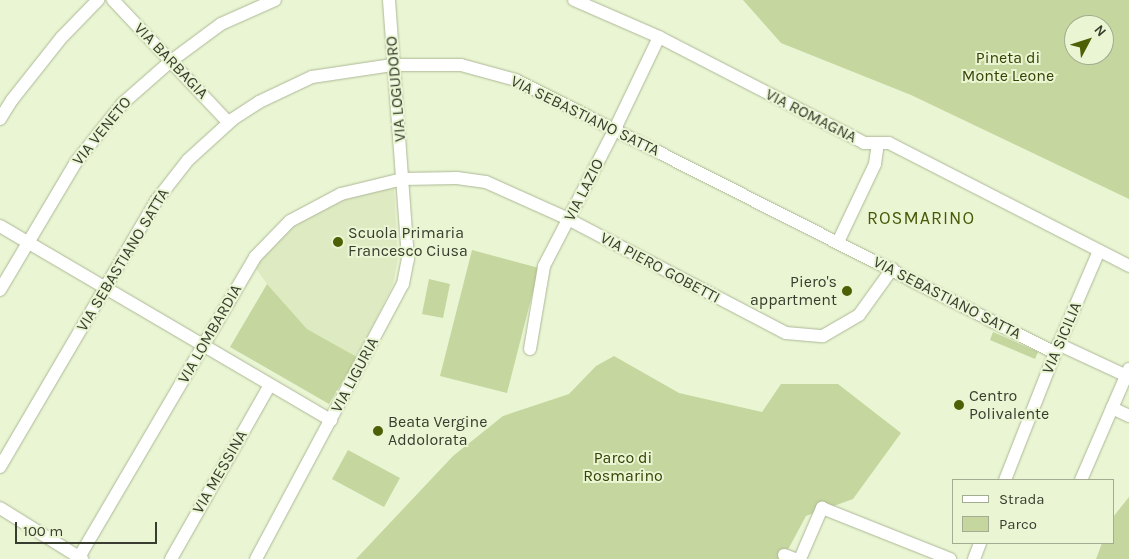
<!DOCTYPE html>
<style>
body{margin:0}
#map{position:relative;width:1129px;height:559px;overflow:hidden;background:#eaf6d3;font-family:Karla,sans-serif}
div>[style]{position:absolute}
.built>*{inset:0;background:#deebc2}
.green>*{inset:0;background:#c5d69e}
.roads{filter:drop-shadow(0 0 1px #adb797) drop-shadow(0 0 1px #adb797)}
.minor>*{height:12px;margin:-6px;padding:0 6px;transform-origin:6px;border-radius:6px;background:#fff}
.dots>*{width:14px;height:14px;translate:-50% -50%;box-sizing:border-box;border:2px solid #eaf6d3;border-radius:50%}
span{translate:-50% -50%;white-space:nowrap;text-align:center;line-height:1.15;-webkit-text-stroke:4px #eaf6d3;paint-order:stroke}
.park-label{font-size:16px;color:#354201}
.street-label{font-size:16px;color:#383d2f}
.poi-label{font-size:16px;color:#383d2f}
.left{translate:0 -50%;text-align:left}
.right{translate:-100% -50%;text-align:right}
.neighbourhood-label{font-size:18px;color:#48590a;letter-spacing:1px}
.legend{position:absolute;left:952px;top:479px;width:162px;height:65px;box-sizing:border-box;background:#eaf6d3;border:1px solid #a3ac91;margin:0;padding:6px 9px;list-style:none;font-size:15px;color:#383d2f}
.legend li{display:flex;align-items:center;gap:10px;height:25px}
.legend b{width:25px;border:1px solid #a3ac91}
.north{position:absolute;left:1064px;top:15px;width:50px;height:50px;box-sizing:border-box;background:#eaf6d3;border:1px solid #a3ac91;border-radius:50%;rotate:50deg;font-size:14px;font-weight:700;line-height:20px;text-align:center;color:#383d2f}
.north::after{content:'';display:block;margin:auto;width:18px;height:22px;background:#4d6006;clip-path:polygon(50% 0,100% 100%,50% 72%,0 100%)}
.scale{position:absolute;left:15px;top:522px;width:142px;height:22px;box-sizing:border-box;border:2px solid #383d2f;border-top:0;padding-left:6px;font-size:15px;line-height:18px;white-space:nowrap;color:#383d2f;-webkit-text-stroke:4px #eaf6d3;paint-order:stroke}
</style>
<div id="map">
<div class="built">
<i style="clip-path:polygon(394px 187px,398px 259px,393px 285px,357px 357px,307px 329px,267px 284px,254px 266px,295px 225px,324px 208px,359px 194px)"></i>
</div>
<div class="green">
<i style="clip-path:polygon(evenodd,743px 0,1129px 0,1129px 199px,911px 95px,781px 43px,743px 0,1074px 25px,1104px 25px,1104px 55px,1074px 55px,1074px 25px)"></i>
<i style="clip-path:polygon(472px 250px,539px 268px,507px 393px,440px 376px)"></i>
<i style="clip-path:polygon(429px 279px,450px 284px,443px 318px,422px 314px)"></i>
<i style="clip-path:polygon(267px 284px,307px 329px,357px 357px,329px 404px,230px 347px)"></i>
<i style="clip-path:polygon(993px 332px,1038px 352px,1035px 359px,990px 340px)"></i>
<i style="clip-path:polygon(614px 356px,679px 393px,762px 412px,781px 384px,838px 384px,901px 433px,853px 499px,806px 516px,783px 559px,356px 559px,453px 456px,503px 416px,569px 394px,596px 366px)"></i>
<i style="clip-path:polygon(348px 450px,400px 478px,384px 507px,332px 479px)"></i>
<i style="clip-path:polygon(1129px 497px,1129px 559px,1096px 559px,1102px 543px,1113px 543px,1113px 517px)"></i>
</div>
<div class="roads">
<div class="minor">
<i style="left:113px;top:0;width:168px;rotate:46.7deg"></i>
<i style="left:574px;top:0;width:93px;rotate:23.5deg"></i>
<i style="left:659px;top:37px;width:231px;rotate:27.3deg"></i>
<i style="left:864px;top:143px;width:25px"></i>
<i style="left:889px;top:143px;width:270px;rotate:27.1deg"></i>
<i style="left:0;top:119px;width:22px;rotate:-58deg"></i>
<i style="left:12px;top:100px;width:80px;rotate:-51.6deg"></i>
<i style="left:62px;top:37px;width:52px;rotate:-45.8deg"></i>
<i style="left:0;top:226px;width:384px;rotate:30.4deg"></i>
<i style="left:838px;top:242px;width:86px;rotate:-64.6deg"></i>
<i style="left:875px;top:164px;width:21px;rotate:-82deg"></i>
<i style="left:0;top:290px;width:149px;rotate:-59.3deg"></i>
<i style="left:76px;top:162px;width:75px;rotate:-51.5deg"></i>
<i style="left:123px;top:103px;width:64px;rotate:-41.2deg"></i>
<i style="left:171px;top:61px;width:62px;rotate:-36.5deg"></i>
<i style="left:221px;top:24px;width:59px;rotate:-24deg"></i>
<i style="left:1058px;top:344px;width:78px;rotate:24.9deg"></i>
<i style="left:530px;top:349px;width:84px;rotate:-80.4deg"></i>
<i style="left:544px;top:266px;width:150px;rotate:-62.6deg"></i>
<i style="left:613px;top:133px;width:106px;rotate:-64.4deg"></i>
<i style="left:1112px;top:408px;width:19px;rotate:25deg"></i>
<i style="left:0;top:467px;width:308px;rotate:-59.6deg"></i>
<i style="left:156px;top:201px;width:52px;rotate:-52deg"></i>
<i style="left:188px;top:160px;width:61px;rotate:-42.3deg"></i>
<i style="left:233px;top:119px;width:31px;rotate:-33deg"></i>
<i style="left:259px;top:102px;width:59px;rotate:-25.3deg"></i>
<i style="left:312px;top:77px;width:81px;rotate:-8.5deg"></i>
<i style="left:392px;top:65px;width:69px"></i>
<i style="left:461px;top:65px;width:57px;rotate:15.3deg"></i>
<i style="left:516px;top:80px;width:604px;rotate:26.86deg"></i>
<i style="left:1005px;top:480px;width:136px;rotate:-68.5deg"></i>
<i style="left:1055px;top:353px;width:111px;rotate:-66.7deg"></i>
<i style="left:1081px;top:480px;width:121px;rotate:-66.6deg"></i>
<i style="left:0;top:508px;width:97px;rotate:31.9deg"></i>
<i style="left:784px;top:555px;width:12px;rotate:20deg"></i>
<i style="left:78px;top:559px;width:350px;rotate:-59.6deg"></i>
<i style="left:255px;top:257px;width:50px;rotate:-45.8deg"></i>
<i style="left:290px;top:221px;width:58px;rotate:-27.9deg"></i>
<i style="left:341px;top:194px;width:64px;rotate:-13.6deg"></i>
<i style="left:403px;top:179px;width:54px;rotate:-1.1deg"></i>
<i style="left:457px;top:178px;width:29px;rotate:8deg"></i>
<i style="left:486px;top:182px;width:85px;rotate:24.2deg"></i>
<i style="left:564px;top:217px;width:250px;rotate:27.6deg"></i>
<i style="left:786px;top:333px;width:37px;rotate:5deg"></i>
<i style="left:823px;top:336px;width:42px;rotate:-30.3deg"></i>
<i style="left:859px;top:315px;width:57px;rotate:-54.3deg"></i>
<i style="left:171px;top:559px;width:200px;rotate:-60.4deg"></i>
<i style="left:256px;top:559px;width:312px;rotate:-61.9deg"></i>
<i style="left:403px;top:284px;width:25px;rotate:-79deg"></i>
<i style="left:408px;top:259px;width:260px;rotate:-94.2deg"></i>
<i style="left:800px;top:559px;width:56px;rotate:-66.7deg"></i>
<i style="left:822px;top:508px;width:138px;rotate:21.7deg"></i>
<i style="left:974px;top:559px;width:17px;rotate:-69deg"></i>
</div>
</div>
<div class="dots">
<i style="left:338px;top:242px;background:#4d6006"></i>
<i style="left:847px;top:291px;background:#4d6006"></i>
<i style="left:959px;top:405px;background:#4d6006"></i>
<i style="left:378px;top:431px;background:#4d6006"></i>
</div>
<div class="park-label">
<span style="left:1008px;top:67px">Pineta di<br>Monte Leone</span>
<span style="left:623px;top:467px">Parco di<br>Rosmarino</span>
</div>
<div class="street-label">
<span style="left:171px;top:61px;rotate:46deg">VIA BARBAGIA</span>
<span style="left:396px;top:89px;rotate:-95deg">VIA LOGUDORO</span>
<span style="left:585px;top:116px;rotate:26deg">VIA SEBASTIANO SATTA</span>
<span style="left:811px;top:116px;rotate:27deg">VIA ROMAGNA</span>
<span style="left:102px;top:131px;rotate:-51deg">VIA VENETO</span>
<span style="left:584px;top:190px;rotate:-63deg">VIA LAZIO</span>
<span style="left:123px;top:260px;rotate:-59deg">VIA SEBASTIANO SATTA</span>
<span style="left:660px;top:268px;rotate:28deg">VIA PIERO GOBETTI</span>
<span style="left:947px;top:298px;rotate:27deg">VIA SEBASTIANO SATTA</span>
<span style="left:210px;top:334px;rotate:-60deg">VIA LOMBARDIA</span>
<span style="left:1062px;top:338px;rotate:-67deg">VIA SICILIA</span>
<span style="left:355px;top:375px;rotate:-62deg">VIA LIGURIA</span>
<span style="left:220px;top:472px;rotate:-60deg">VIA MESSINA</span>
</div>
<div class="poi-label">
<span class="left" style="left:348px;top:242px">Scuola Primaria<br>Francesco Ciusa</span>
<span class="right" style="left:837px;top:291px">Piero's<br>appartment</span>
<span class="left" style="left:969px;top:405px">Centro<br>Polivalente</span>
<span class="left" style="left:388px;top:431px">Beata Vergine<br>Addolorata</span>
</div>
<div class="neighbourhood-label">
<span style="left:921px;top:218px">ROSMARINO</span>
</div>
<ul class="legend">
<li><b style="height:6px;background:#fff"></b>Strada</li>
<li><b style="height:14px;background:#c5d69e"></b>Parco</li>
</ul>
<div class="north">N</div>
<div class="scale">100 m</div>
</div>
